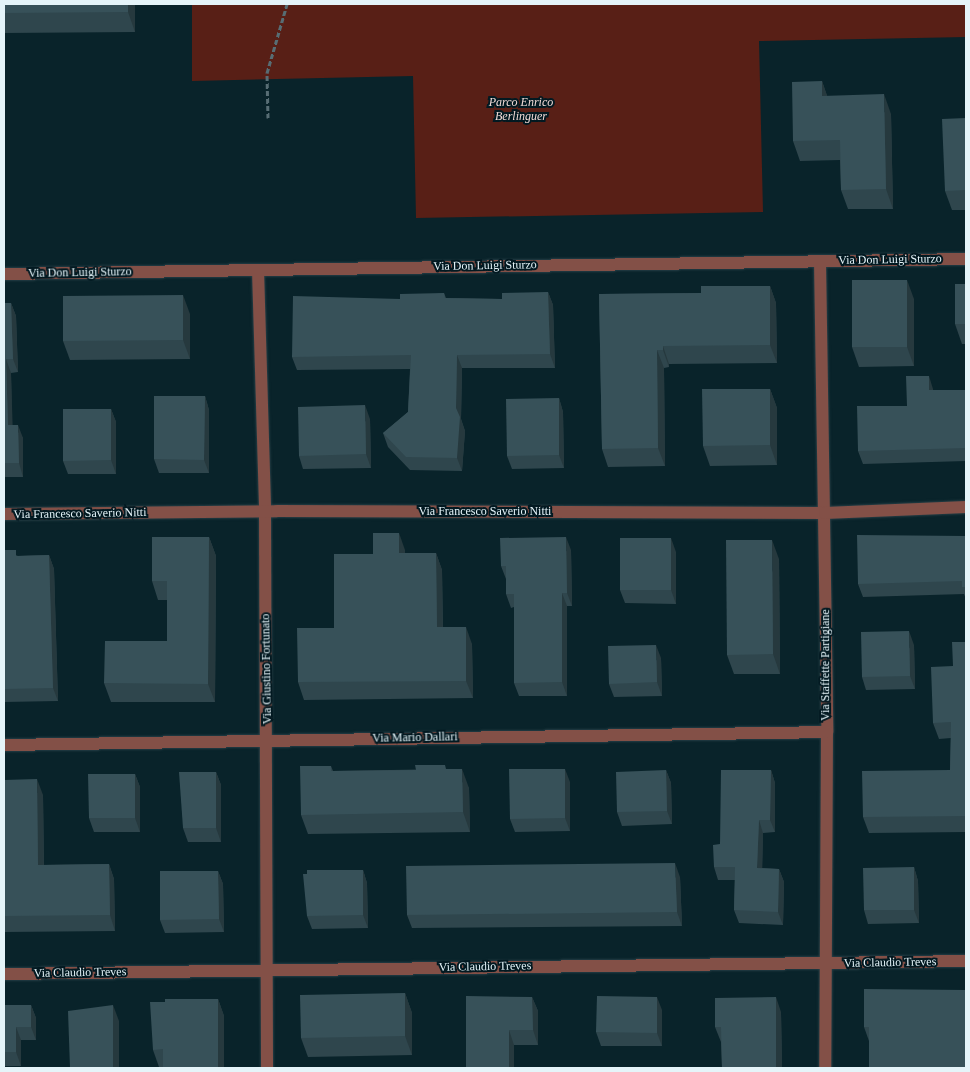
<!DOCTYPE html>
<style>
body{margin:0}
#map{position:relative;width:970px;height:1072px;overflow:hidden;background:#09232a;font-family:"Times New Roman",serif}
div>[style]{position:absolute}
.green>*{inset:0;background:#581f16}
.path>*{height:3px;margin-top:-1.5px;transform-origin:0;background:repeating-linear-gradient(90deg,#576d74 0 5px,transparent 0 7.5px)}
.roads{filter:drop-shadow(0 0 1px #284047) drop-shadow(0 0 1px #284047)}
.street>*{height:12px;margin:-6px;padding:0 6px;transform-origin:6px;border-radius:6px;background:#835047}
.wall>*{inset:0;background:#2f464d}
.shaded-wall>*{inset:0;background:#26393e}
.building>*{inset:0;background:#375159}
span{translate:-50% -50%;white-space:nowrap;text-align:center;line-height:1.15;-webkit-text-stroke:4px #021921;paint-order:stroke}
.park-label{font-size:12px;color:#f2dbd7;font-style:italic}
.street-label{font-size:12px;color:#e5f4f9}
.frame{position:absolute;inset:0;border:5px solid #e5f4f9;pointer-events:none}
</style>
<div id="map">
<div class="green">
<i style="clip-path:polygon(192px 4px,966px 4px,966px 37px,759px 41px,763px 212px,416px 218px,413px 76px,192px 81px)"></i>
</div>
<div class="path">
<i style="left:268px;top:118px;width:45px;rotate:-91.3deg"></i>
<i style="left:267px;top:73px;width:72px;rotate:-73.8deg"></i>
</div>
<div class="roads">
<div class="street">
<i style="left:820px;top:261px;width:471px;rotate:89.1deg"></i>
<i style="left:827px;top:732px;width:336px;rotate:90.3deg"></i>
<i style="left:258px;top:270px;width:242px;rotate:88.3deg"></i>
<i style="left:265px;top:512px;width:556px;rotate:89.79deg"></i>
<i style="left:4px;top:274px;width:962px;rotate:-0.89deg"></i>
<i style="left:4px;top:514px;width:273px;rotate:-0.6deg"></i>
<i style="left:277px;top:511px;width:548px;rotate:0.21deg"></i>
<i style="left:825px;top:513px;width:141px;rotate:-2.4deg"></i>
<i style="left:4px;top:745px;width:823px;rotate:-0.9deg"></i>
<i style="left:4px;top:974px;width:962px;rotate:-0.77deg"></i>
</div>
</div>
<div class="wall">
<i style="clip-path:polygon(4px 4px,135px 4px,135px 32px,4px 33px)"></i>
<i style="clip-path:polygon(822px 81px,827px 96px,891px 114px,893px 209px,848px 209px,841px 190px,840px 160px,800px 161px,793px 141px)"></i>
<i style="clip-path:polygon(966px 118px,966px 210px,952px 210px,945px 191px)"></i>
<i style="clip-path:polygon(966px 284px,966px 344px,962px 344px,955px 324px)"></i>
<i style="clip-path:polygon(770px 286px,776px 303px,777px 363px,669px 364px,669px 367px,664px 368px,665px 466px,608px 467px,602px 449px,599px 294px,701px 293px)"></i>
<i style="clip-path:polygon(548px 292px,553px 305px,555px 368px,462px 368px,461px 419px,465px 431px,462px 471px,410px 470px,388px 447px,383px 433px,408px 412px,410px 369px,297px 370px,292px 357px,400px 299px,444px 293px,446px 298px,502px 299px)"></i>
<i style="clip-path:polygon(914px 299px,914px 366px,859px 367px,852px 347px)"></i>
<i style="clip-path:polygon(4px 303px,11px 303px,16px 316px,18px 372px,11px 373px,12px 425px,23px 438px,23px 477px,4px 477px)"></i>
<i style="clip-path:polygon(190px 314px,190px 359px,70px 360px,63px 341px)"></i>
<i style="clip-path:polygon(770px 389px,777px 408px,777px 465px,710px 466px,703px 446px)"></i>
<i style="clip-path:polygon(933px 389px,933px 390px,966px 390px,966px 461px,863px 464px,858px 451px,907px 406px)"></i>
<i style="clip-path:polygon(205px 396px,209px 410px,209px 473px,159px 473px,154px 459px)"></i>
<i style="clip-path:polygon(559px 398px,563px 412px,564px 468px,512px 469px,507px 456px)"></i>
<i style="clip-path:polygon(111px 409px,116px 422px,116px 474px,68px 474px,63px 461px)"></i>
<i style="clip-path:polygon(370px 419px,371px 468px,303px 469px,299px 456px)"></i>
<i style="clip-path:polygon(966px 536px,966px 599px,964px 594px,863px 597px,858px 584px)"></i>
<i style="clip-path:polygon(209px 537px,216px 556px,215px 702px,111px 702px,104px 683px,167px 641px,167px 600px,158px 600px,152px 581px)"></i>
<i style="clip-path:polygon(4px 550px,18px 556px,49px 555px,54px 569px,58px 701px,4px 702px)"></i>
<i style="clip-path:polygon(405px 550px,405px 553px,436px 553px,442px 570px,443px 627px,472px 644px,473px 698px,304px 700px,298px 682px,334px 628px,373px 554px)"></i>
<i style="clip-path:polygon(571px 550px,572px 606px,567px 606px,567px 696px,519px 696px,514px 683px,514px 607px,511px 608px,506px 594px,506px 579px,501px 566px)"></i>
<i style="clip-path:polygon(676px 552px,676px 604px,625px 603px,620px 590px)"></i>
<i style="clip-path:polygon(779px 559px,780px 674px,734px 674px,727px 655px)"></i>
<i style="clip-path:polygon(966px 642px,966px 832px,869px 833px,863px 817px,950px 770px,951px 738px,939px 739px,933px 723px,953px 666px)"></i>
<i style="clip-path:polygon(914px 645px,915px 689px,866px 690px,862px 677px)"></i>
<i style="clip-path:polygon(661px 658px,662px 696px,614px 697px,609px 684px)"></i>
<i style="clip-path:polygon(331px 766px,333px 771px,447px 769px,469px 788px,470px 832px,308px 834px,301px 815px)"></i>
<i style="clip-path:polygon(666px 770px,671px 783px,672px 824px,622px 826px,617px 812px)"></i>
<i style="clip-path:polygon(771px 770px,775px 783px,775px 832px,763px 833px,762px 868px,779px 869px,784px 882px,783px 925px,739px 923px,734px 910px,735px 880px,718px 880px,714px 867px,720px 844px)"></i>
<i style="clip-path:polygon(216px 772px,221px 785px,221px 842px,188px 842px,183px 828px)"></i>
<i style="clip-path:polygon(135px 774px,140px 787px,140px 832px,94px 832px,89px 818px)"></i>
<i style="clip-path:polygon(4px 780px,43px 795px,44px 865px,109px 864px,114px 879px,115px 931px,4px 932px)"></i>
<i style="clip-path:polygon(570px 782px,570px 831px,515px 832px,510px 819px)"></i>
<i style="clip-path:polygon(914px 867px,918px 881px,919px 923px,868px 924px,864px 910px)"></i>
<i style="clip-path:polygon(363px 870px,367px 883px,368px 928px,312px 929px,307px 916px)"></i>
<i style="clip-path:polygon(218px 871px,223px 884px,224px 932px,165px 933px,160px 920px)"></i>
<i style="clip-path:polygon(680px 877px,682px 926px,412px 928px,407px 915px)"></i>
<i style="clip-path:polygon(966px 990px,869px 1041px,864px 1027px)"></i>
<i style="clip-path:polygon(405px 993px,412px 1013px,412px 1055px,308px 1057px,301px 1038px)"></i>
<i style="clip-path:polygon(532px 997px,538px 1011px,538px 1045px,514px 1045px,514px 1068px,466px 1068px)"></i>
<i style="clip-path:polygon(218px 999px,224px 1016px,163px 1067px,159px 1067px,153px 1050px)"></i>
<i style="clip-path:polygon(4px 1005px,31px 1005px,36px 1018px,36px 1040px,21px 1040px,21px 1066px,4px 1066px)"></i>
<i style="clip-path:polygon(662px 1010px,662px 1046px,601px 1046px,596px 1032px)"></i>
<i style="clip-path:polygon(781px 1012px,782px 1068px,722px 1068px,721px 1042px,715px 1027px)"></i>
</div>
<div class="shaded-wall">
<i style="clip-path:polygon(128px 4px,135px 4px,135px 32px,128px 12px)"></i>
<i style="clip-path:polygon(822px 81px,829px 101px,822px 96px)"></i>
<i style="clip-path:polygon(884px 94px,891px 114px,893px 209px,886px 189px)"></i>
<i style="clip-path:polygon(907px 280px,914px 299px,914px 366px,907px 347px)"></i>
<i style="clip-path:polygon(770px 286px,776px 303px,777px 363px,770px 345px)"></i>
<i style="clip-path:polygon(548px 292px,553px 305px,555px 368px,550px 354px)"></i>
<i style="clip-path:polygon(183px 295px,190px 314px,190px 359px,183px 340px)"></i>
<i style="clip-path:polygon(11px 303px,16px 316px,18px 372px,13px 359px)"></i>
<i style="clip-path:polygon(663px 346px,669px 364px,669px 367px,663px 350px)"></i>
<i style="clip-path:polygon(657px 350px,664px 368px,665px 466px,658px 448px)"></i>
<i style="clip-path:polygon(457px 355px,462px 368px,461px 419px,465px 431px,462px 471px,457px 458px,456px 408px)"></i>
<i style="clip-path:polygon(6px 359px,11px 373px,13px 438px,8px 425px)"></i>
<i style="clip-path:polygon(929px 376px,933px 389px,933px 403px,929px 390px)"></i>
<i style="clip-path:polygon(770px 389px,777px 408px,777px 465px,770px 445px)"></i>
<i style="clip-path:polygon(205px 396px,209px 410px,209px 473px,204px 460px)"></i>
<i style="clip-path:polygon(559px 398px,563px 412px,564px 468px,559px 455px)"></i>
<i style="clip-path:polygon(365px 405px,370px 419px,371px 468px,366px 454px)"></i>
<i style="clip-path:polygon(111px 409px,116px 422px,116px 474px,111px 460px)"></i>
<i style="clip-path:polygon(18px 425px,23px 438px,23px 477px,19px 463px)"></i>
<i style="clip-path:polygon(399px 533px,405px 550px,405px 570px,399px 553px)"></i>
<i style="clip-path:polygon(209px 537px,216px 556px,215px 702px,208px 684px)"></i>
<i style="clip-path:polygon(566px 537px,571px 550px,572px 606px,567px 593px)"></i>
<i style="clip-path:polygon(671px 538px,676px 552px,676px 604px,671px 590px)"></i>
<i style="clip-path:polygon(772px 540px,779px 559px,780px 674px,773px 654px)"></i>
<i style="clip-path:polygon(436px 553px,442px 570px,443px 645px,437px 627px)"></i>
<i style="clip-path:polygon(49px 555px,54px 569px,58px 701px,53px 688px)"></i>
<i style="clip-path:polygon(562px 593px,567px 606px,567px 696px,562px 682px)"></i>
<i style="clip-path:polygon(466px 627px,472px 644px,473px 698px,466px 681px)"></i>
<i style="clip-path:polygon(909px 631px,914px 645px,915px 689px,910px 676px)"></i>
<i style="clip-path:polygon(656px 645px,661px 658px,662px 696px,657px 682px)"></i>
<i style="clip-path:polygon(462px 769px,469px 788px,470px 832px,463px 812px)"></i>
<i style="clip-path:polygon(565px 769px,570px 782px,570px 831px,565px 818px)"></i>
<i style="clip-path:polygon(666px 770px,671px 783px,672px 824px,667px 811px)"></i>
<i style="clip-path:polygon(771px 770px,775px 783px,775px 832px,770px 820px)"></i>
<i style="clip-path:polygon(216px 772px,221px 785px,221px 842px,216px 828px)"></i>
<i style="clip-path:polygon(135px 774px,140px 787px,140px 832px,135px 818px)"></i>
<i style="clip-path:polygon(37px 779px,43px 795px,44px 880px,38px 865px)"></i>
<i style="clip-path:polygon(759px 820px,763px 833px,762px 881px,757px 868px)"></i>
<i style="clip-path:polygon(675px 863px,680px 877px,682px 926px,677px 912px)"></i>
<i style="clip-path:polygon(109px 864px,114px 879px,115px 931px,110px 915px)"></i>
<i style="clip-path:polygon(914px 867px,918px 881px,919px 923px,914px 910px)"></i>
<i style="clip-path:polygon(779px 869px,784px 882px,783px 925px,778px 912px)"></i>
<i style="clip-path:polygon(363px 870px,367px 883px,368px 928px,363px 915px)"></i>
<i style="clip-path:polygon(218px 871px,223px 884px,224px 932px,219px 919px)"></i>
<i style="clip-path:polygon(405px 993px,412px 1013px,412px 1055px,405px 1036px)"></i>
<i style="clip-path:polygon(532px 997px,538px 1011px,538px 1045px,533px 1030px)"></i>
<i style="clip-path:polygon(657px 997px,662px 1010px,662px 1046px,657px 1033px)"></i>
<i style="clip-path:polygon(776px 997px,781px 1012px,782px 1068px,776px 1068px)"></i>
<i style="clip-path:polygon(218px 999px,224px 1016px,224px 1068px,218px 1068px)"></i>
<i style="clip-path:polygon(31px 1005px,36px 1018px,36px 1040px,31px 1027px)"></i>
<i style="clip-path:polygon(113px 1005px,119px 1021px,119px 1068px,113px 1068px)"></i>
<i style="clip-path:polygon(16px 1027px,21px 1040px,21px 1066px,16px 1052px)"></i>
<i style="clip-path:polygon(509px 1030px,514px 1045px,514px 1068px,509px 1068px)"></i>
</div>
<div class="building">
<i style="clip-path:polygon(4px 4px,128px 4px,128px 12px,4px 13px)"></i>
<i style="clip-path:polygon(822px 81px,822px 96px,884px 94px,886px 189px,841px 190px,840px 140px,793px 141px,792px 82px)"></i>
<i style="clip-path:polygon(966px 118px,966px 190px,945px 191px,942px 119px)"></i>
<i style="clip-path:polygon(852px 280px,907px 280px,907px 347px,852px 347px)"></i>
<i style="clip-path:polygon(955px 284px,966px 284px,966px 324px,955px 324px)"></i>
<i style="clip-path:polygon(701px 286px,770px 286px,770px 345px,663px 346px,663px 350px,657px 350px,658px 448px,602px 449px,599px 294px,701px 293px)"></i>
<i style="clip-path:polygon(548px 292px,550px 354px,457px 355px,456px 408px,460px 417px,457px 458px,406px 457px,383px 433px,408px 412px,411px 355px,292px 357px,293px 296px,400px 299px,400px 294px,444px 293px,445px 298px,502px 299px,502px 293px)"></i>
<i style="clip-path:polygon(183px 295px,183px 340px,63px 341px,63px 296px)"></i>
<i style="clip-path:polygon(4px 303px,11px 303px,13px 359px,6px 359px,8px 425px,18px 425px,19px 463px,4px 463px)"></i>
<i style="clip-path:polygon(906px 376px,929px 376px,929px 390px,966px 390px,966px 448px,858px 451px,857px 406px,907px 406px)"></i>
<i style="clip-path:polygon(702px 389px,770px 389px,770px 445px,703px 446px)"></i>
<i style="clip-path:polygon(154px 396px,205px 396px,204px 460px,154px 459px)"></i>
<i style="clip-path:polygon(559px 398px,559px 455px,507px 456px,506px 399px)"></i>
<i style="clip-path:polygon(365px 405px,366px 454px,299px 456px,298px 407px)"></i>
<i style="clip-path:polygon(63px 409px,111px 409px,111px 460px,63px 461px)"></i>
<i style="clip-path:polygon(373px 533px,399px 533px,399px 553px,436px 553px,437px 627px,466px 627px,466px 681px,298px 682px,297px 628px,334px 628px,334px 554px,373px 554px)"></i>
<i style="clip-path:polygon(857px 535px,966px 536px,966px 587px,962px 587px,962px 581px,858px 584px)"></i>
<i style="clip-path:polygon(152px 537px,209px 537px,208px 684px,104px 683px,105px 641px,167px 641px,167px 581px,152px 581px)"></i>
<i style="clip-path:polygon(566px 537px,567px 593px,562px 593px,562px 682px,514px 683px,514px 594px,506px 594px,506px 566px,501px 566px,500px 538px)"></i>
<i style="clip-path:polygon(620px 538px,671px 538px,671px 590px,620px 590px)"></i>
<i style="clip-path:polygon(726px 540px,772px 540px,773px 654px,727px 655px)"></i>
<i style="clip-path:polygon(4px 550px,16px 550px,16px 556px,49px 555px,53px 688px,4px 689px)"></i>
<i style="clip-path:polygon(909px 631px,910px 676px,862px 677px,861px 632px)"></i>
<i style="clip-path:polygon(952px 642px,966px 642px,966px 816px,863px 817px,862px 771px,950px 770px,951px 722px,933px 723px,931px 667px,953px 666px)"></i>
<i style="clip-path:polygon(656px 645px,657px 682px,609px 684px,608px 646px)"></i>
<i style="clip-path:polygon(415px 765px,445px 765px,446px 769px,462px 769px,463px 812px,301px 815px,300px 766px,331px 766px,331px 771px,416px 770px)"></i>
<i style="clip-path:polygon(509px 769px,565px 769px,565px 818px,510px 819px)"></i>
<i style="clip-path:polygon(666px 770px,667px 811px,617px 812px,616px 772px)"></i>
<i style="clip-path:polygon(721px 770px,771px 770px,770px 820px,759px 820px,757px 868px,779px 869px,778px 912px,734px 910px,735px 867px,714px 867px,713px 845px,720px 844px)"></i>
<i style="clip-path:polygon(179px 772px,216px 772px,216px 828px,183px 828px)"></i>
<i style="clip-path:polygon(88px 774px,135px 774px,135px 818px,89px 818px)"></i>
<i style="clip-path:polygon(37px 779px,38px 865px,109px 864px,110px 915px,4px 916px,4px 780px)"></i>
<i style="clip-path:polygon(675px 863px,677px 912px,407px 915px,406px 866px)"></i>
<i style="clip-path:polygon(914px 867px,914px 910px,864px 910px,863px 868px)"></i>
<i style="clip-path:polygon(307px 870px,363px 870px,363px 915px,307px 916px,303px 874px,307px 874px)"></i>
<i style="clip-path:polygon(160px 871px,218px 871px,219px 919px,160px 920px)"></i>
<i style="clip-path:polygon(864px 989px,966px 990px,966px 1068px,869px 1068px,869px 1027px,864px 1027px)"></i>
<i style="clip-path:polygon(405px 993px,405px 1036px,301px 1038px,300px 995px)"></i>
<i style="clip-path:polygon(466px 996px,532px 997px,533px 1030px,509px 1030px,509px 1068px,466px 1068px)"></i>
<i style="clip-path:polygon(597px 996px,657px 997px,657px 1033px,596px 1032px)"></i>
<i style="clip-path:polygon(776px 997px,776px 1068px,722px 1068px,721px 1027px,715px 1027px,715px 998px)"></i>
<i style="clip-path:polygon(165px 999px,218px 999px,218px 1068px,163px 1068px,163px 1049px,153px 1050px,150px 1002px,165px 1002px)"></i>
<i style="clip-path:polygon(4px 1005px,31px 1005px,31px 1027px,16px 1027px,16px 1052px,4px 1052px)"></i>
<i style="clip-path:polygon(113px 1005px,113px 1068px,70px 1068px,68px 1011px)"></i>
</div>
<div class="park-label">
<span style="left:521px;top:110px">Parco Enrico<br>Berlinguer</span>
</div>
<div class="street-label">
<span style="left:890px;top:260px;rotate:-1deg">Via Don Luigi Sturzo</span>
<span style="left:485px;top:266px;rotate:-1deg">Via Don Luigi Sturzo</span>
<span style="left:80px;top:273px;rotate:-1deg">Via Don Luigi Sturzo</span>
<span style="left:485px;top:512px">Via Francesco Saverio Nitti</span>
<span style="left:80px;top:514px;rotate:-1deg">Via Francesco Saverio Nitti</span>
<span style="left:826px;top:665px;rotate:-90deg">Via Staffette Partigiane</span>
<span style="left:267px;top:669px;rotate:-91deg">Via Giustino Fortunato</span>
<span style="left:415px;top:738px;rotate:-1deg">Via Mario Dallari</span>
<span style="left:890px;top:963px;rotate:-1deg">Via Claudio Treves</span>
<span style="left:485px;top:967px;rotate:-1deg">Via Claudio Treves</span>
<span style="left:80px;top:973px;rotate:-1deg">Via Claudio Treves</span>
</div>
<div class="frame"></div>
</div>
